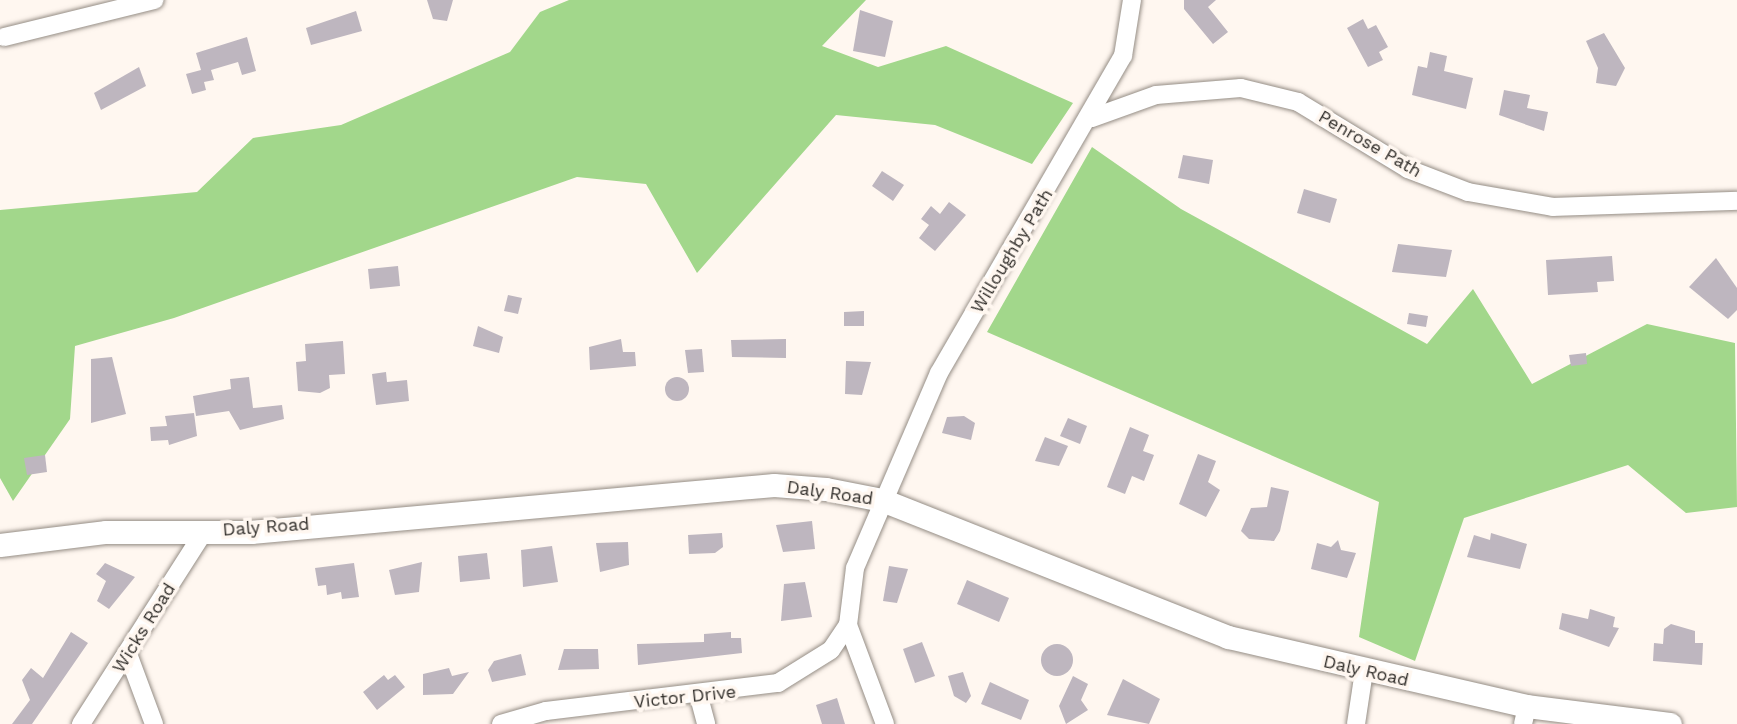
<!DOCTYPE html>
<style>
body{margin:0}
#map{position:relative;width:1737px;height:724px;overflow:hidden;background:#fff7f0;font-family:"Work Sans",sans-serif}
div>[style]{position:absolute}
.forest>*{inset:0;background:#a2d78b}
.building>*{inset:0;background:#beb6bf}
.round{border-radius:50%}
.roads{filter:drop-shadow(0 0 2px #958d85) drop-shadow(0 0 2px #958d85)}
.minor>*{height:18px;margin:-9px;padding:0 9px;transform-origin:9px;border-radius:9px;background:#fff}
.tertiary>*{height:23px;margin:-11.5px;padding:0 11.5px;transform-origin:11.5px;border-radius:11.5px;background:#fff}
span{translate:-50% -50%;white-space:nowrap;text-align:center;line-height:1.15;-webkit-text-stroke:7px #fff7f0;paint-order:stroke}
.street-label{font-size:18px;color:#312e2a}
</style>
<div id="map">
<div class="forest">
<i style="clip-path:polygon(569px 0,866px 0,822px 46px,878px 67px,946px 46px,1073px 103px,1032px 164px,935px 125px,836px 115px,697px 273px,646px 184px,577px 177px,174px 318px,75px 346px,70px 419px,13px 501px,0 478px,0 210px,197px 192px,253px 138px,341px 125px,510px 52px,540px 12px)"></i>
<i style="clip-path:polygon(1092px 147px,1181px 209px,1427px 344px,1473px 289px,1532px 384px,1647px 324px,1735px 343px,1737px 507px,1686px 513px,1628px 465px,1464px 518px,1415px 661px,1359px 637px,1379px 502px,987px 332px)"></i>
</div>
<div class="building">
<i style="clip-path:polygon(427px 0,453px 0,447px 21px,433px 19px)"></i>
<i style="clip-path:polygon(1184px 0,1216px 0,1208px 7px,1228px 32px,1213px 44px,1184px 9px)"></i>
<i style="clip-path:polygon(860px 10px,893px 21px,885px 57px,853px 51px)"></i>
<i style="clip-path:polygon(356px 11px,362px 31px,311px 45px,306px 28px)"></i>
<i style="clip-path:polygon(1363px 19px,1368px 29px,1376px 25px,1388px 47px,1379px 52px,1383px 60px,1368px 67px,1347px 28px)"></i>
<i style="clip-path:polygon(1604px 33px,1625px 68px,1616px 86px,1596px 83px,1598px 68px,1586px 41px)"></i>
<i style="clip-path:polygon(247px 37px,256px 71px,242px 75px,238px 62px,211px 70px,214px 80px,204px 82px,206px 90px,192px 94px,186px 74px,201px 70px,196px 53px)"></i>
<i style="clip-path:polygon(1430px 52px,1447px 56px,1444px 71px,1473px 78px,1466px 109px,1412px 95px,1418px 66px,1427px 68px)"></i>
<i style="clip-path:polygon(139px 67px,146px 86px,101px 110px,94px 93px)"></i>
<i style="clip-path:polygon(1504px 90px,1530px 95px,1527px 108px,1548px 112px,1544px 131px,1499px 115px)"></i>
<i style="clip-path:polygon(1183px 155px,1213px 160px,1209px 184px,1178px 178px)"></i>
<i style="clip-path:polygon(882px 171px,904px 185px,893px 201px,872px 186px)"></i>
<i style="clip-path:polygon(1304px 189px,1337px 199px,1330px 223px,1297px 213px)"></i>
<i style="clip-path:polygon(949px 202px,966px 215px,935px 251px,919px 238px,929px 225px,921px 219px,931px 206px,940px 214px)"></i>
<i style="clip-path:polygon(1398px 244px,1452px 250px,1446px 277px,1392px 272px)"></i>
<i style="clip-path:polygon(1612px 256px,1614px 281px,1597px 282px,1598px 292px,1548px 295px,1546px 260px)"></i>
<i style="clip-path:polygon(1716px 258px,1737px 288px,1737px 310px,1728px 319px,1689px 287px)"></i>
<i style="clip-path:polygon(398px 266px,400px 286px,370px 289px,368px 269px)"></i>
<i style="clip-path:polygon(508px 295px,522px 298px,518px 314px,504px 311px)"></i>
<i style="clip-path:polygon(864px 311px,864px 326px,844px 326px,844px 312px)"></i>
<i style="clip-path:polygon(1409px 313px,1428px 316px,1426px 327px,1407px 324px)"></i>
<i style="clip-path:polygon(478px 326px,503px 337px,499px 353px,473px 346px)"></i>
<i style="clip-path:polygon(621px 339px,623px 352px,635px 352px,636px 366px,590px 370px,589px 347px)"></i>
<i style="clip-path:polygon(786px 339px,786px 358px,732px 357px,731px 340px)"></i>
<i style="clip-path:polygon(343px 341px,345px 374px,329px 375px,330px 388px,320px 393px,298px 391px,296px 362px,306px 361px,305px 344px)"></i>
<i style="clip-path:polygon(702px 349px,704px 372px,688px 373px,685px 350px)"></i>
<i style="clip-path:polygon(1586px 353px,1587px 364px,1571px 366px,1569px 355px)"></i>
<i style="clip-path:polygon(112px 357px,126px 414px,91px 423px,91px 359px)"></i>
<i style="clip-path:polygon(846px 361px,871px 362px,862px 395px,845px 394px)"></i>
<i style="clip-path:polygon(386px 372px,387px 382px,407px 380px,409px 401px,376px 405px,372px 374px)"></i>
<i style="clip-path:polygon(249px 377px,253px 408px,282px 405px,284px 419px,240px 430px,229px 411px,196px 416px,193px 396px,231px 389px,230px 379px)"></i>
<i class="round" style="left:665px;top:377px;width:24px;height:24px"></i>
<i style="clip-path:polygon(194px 413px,197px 436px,169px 445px,168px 440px,151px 441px,150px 427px,167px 426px,165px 416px)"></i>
<i style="clip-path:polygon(964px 416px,975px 423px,971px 440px,942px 433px,947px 417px)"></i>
<i style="clip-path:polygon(1068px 418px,1087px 426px,1080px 444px,1060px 436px)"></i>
<i style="clip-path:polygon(1130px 427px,1149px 435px,1143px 451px,1154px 455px,1144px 481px,1132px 476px,1125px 494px,1107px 487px)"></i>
<i style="clip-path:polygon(1045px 437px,1068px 446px,1059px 466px,1035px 461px)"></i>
<i style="clip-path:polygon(1198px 454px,1216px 461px,1208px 482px,1220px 490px,1206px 517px,1179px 504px)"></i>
<i style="clip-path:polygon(45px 455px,47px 472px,27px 475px,24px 458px)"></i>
<i style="clip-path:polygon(1271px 487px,1289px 491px,1280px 531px,1274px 541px,1249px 539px,1241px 531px,1251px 508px,1267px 507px)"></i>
<i style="clip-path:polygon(812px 521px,815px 549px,783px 552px,776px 525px)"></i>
<i style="clip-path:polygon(722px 533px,723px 547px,715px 553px,689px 554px,688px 535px)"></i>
<i style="clip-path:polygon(1491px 533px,1527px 544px,1520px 569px,1467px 557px,1474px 535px,1490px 540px)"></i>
<i style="clip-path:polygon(1338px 540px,1341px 550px,1356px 553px,1347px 578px,1311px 569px,1317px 543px,1331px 547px)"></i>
<i style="clip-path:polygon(628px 542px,629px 565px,600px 572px,596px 543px)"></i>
<i style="clip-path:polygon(552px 546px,558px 582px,523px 587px,521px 550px)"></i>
<i style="clip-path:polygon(487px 553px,490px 579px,460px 582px,458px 556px)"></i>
<i style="clip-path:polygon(422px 562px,419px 592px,395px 595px,389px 570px)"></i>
<i style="clip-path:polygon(105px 563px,135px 577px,109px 609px,97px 601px,106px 581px,96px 574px)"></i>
<i style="clip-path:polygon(354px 563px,359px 597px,342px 599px,341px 592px,327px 595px,326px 585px,318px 586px,315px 568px)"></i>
<i style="clip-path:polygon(889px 566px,908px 569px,897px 603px,883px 601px)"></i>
<i style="clip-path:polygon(967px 580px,1009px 598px,999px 622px,957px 604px)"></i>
<i style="clip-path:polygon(805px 582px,812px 617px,781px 621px,784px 584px)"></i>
<i style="clip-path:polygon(1590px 609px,1615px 617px,1613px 627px,1619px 628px,1609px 647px,1559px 629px,1562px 613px,1588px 619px)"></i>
<i style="clip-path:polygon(1671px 624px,1695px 631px,1695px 643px,1703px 643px,1702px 665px,1653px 661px,1654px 643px,1663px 644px,1664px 629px)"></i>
<i style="clip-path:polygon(71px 632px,88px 643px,32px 724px,12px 724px,30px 700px,22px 680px,31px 668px,43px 678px)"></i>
<i style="clip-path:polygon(731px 632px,731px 638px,741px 638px,742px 653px,638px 665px,637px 644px,704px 642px,704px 634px)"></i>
<i style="clip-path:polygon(922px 642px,935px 676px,915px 683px,903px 649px)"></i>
<i class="round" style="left:1041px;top:644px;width:32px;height:32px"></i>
<i style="clip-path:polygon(564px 649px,598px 649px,599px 669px,558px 670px)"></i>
<i style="clip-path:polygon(521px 654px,526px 675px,492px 682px,488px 670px,494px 661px)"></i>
<i style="clip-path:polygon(449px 668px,452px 676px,469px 672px,453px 694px,423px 695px,423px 674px)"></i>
<i style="clip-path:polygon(963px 672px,971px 696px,966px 703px,954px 696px,948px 676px)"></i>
<i style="clip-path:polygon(384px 675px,388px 680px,395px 675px,405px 687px,377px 710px,363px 692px)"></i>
<i style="clip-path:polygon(1073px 676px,1088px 684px,1081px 700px,1088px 710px,1066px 724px,1059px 706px)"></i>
<i style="clip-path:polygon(1123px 679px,1160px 699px,1149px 724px,1107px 715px)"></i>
<i style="clip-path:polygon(990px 682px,1029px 700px,1021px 720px,981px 704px)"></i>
<i style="clip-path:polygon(837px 698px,845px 724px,822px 724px,816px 705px)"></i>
</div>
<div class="roads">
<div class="minor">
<i style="left:4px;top:37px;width:155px;rotate:-13.8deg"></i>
<i style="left:1092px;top:118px;width:68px;rotate:-19.8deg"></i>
<i style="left:1156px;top:95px;width:85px;rotate:-4.7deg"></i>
<i style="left:1241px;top:88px;width:59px;rotate:13.8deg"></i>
<i style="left:1298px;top:102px;width:129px;rotate:31.3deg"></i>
<i style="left:1408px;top:169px;width:64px;rotate:21deg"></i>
<i style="left:1468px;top:192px;width:86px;rotate:10deg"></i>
<i style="left:1553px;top:207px;width:184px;rotate:-1.9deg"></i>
<i style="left:128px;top:654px;width:75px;rotate:69.6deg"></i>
<i style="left:699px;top:697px;width:28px;rotate:75deg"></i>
<i style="left:81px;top:724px;width:230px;rotate:-57.4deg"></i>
<i style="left:501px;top:724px;width:47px;rotate:-16.1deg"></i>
<i style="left:546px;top:711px;width:234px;rotate:-6.9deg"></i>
<i style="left:778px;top:683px;width:62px;rotate:-31.9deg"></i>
<i style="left:831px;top:650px;width:30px;rotate:-56deg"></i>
<i style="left:885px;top:724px;width:106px;rotate:-110.5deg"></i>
<i style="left:848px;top:625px;width:57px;rotate:-83deg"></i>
<i style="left:855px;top:568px;width:212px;rotate:-66.7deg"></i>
<i style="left:939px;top:373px;width:367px;rotate:-59.9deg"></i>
<i style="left:1123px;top:56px;width:57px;rotate:-80.9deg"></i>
<i style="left:1356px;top:724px;width:54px;rotate:-81.4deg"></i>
<i style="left:1523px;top:724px;width:18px;rotate:-77deg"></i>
</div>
<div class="tertiary">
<i style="left:0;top:545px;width:107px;rotate:-7deg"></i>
<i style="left:106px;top:532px;width:145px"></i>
<i style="left:251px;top:532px;width:525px;rotate:-5.14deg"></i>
<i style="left:774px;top:485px;width:52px;rotate:4.4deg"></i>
<i style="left:826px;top:489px;width:57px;rotate:11.1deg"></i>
<i style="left:882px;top:500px;width:372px;rotate:21.6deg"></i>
<i style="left:1228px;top:637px;width:307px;rotate:13deg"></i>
<i style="left:1527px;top:706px;width:144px;rotate:7.2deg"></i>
</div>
</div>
<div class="street-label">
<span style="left:1370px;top:144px;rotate:30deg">Penrose Path</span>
<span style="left:1012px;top:251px;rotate:-59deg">Willoughby Path</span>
<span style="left:830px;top:493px;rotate:8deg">Daly Road</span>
<span style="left:266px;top:527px;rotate:-4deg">Daly Road</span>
<span style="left:144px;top:628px;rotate:-58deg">Wicks Road</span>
<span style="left:1366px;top:671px;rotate:13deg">Daly Road</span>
<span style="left:685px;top:697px;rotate:-6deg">Victor Drive</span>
</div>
</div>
